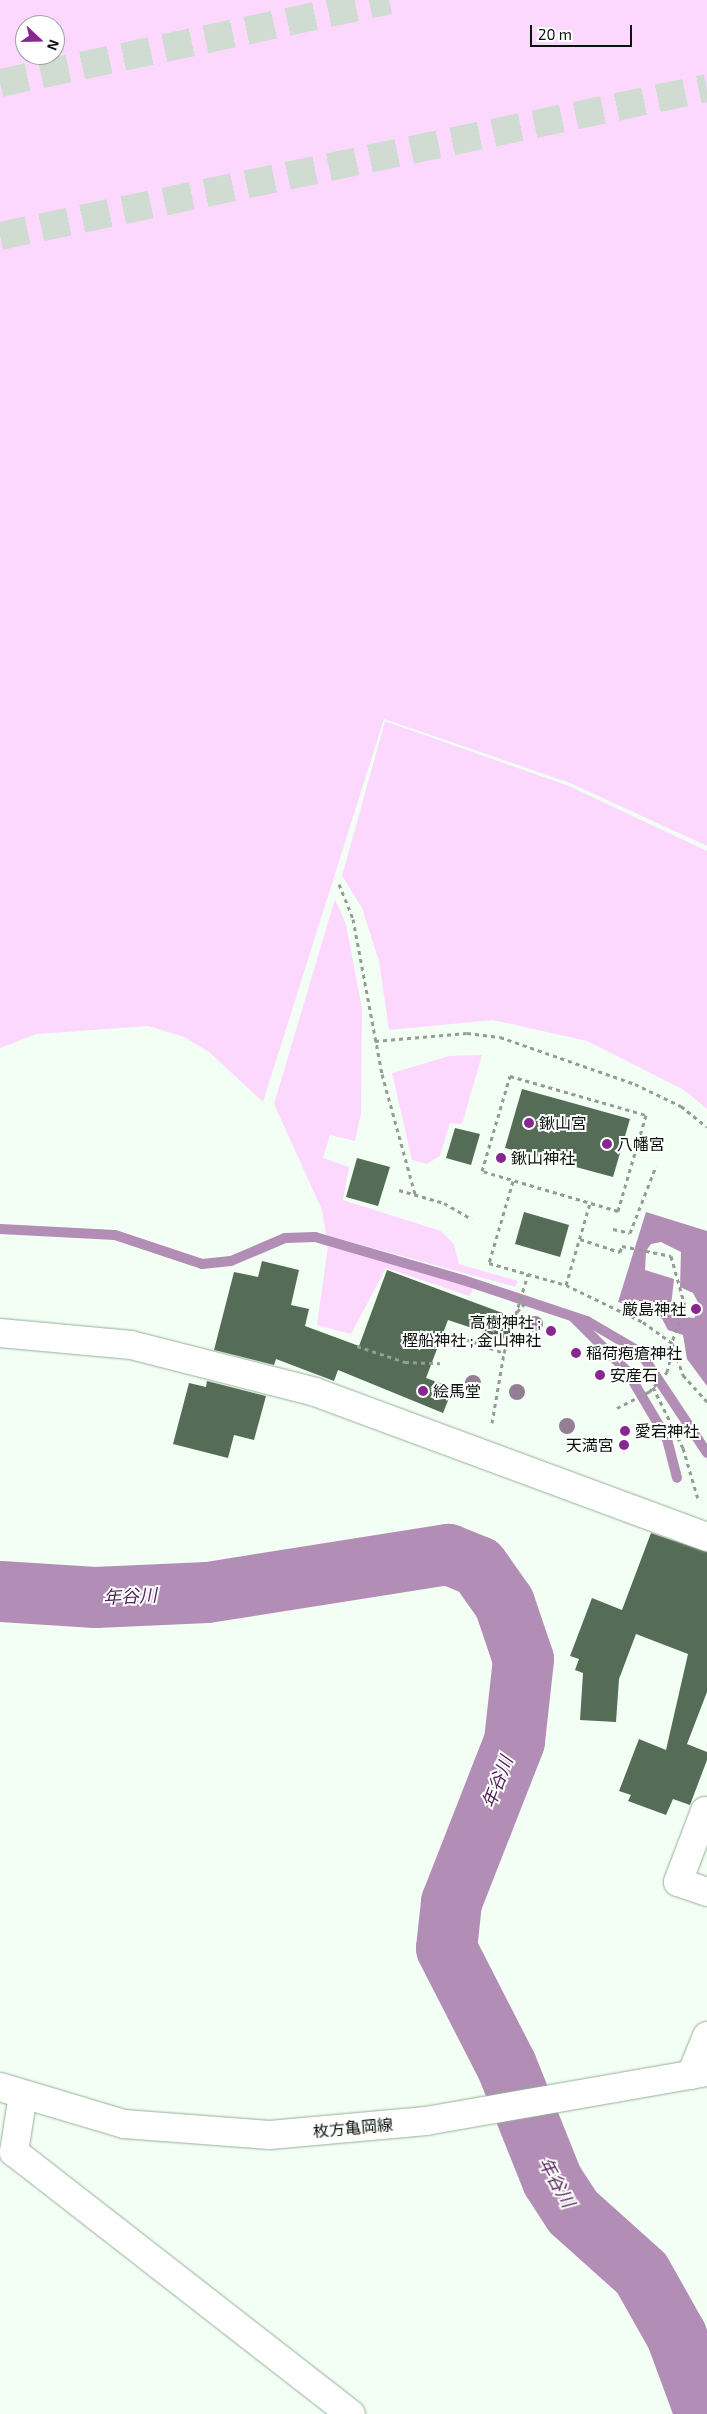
<!DOCTYPE html>
<meta charset="utf-8">
<style>
body{margin:0}
#map{position:relative;width:707px;height:2414px;overflow:hidden;background:#f3fef4;font-family:"Exo 2","Noto Sans JP",sans-serif}
div>[style]{position:absolute}
.green>*{inset:0;background:#fcd8ff}
.water>*{inset:0;background:#b28db5}
.stream>*{height:10px;margin:-5px;padding:0 5px;transform-origin:5px;border-radius:5px;background:#b28db5}
.river>*{height:61px;margin:-30.5px;padding:0 30.5px;transform-origin:30.5px;border-radius:30.5px;background:#b28db5}
.building>*{inset:0;background:#556d57}
.highway-tunnel>*{height:28px;margin-top:-14px;transform-origin:0;background:repeating-linear-gradient(90deg,#d0dbd1 0 28px,transparent 0 42px)}
.path>*{height:3px;margin-top:-1.5px;transform-origin:0;background:repeating-linear-gradient(90deg,#939d94 0 4px,transparent 0 8px)}
.roads{filter:drop-shadow(0 0 1px #95af98) drop-shadow(0 0 1px #95af98)}
.minor>*{height:28px;margin:-14px;padding:0 14px;transform-origin:14px;border-radius:14px;background:#fff}
.major>*{height:28px;margin:-14px;padding:0 14px;transform-origin:14px;border-radius:14px;background:#fff}
.trees>*{width:16px;height:16px;margin:-8px;border-radius:50%;background:#927e95}
.dots>*{width:14px;height:14px;translate:-50% -50%;box-sizing:border-box;border:2px solid #fff;border-radius:50%}
span{translate:-50% -50%;white-space:nowrap;text-align:center;line-height:1.15;-webkit-text-stroke:4px #fff;paint-order:stroke}
.poi-label{font-size:16px;color:#0a130b}
.left{translate:0 -50%;text-align:left}
.right{translate:-100% -50%;text-align:right}
.street-label{font-size:16px;color:#0a130b}
.water-label{font-size:18px;color:#542559;font-style:italic}
.north{position:absolute;left:15px;top:15px;width:50px;height:50px;box-sizing:border-box;background:#fff;border:1px solid #9da19d;border-radius:50%;rotate:111deg;font-size:14px;font-weight:700;line-height:20px;text-align:center;color:#0a130b}
.north::after{content:'';display:block;margin:auto;width:18px;height:22px;background:#872790;clip-path:polygon(50% 0,100% 100%,50% 72%,0 100%)}
.scale{position:absolute;left:530px;top:25px;width:102px;height:22px;box-sizing:border-box;border:2px solid #0a130b;border-top:0;padding-left:6px;font-size:15px;line-height:18px;white-space:nowrap;color:#0a130b;-webkit-text-stroke:4px #fff;paint-order:stroke}
</style>
<div id="map">
<div class="green">
<i style="clip-path:polygon(evenodd,0 0,707px 0,707px 846px,570px 783px,384px 719px,263px 1102px,209px 1052px,184px 1037px,148px 1026px,37px 1034px,0 1048px,0 0,25px 25px,55px 25px,55px 55px,25px 55px,25px 25px)"></i>
<i style="clip-path:polygon(385px 721px,569px 786px,707px 851px,707px 1109px,684px 1090px,587px 1041px,493px 1020px,389px 1030px,379px 961px,362px 908px,342px 876px)"></i>
<i style="clip-path:polygon(335px 899px,346px 924px,362px 1008px,361px 1113px,355px 1141px,330px 1135px,323px 1158px,349px 1167px,343px 1200px,441px 1231px,454px 1244px,459px 1264px,518px 1281px,515px 1287px,326px 1235px,322px 1210px,274px 1104px)"></i>
<i style="clip-path:polygon(482px 1055px,462px 1124px,450px 1123px,440px 1156px,427px 1164px,412px 1160px,392px 1073px,449px 1056px)"></i>
<i style="clip-path:polygon(328px 1246px,472px 1286px,472px 1292px,469px 1296px,386px 1268px,351px 1334px,317px 1325px)"></i>
</div>
<div class="water">
<i style="clip-path:polygon(evenodd,646px 1212px,707px 1231px,707px 1386px,687px 1359px,683px 1335px,668px 1330px,660px 1315px,618px 1302px,646px 1212px,661px 1242px,681px 1252px,680px 1287px,693px 1293px,701px 1308px,694px 1318px,678px 1316px,671px 1306px,674px 1279px,645px 1270px,646px 1251px,651px 1244px,661px 1242px)"></i>
</div>
<div class="stream">
<i style="left:0;top:1229px;width:115px;rotate:3deg"></i>
<i style="left:115px;top:1235px;width:92px;rotate:18.4deg"></i>
<i style="left:202px;top:1264px;width:29px;rotate:-6deg"></i>
<i style="left:231px;top:1261px;width:59px;rotate:-23.1deg"></i>
<i style="left:285px;top:1238px;width:30px;rotate:-2deg"></i>
<i style="left:315px;top:1237px;width:154px;rotate:16.2deg"></i>
<i style="left:463px;top:1280px;width:131px;rotate:18.3deg"></i>
<i style="left:587px;top:1321px;width:61px;rotate:30.3deg"></i>
<i style="left:640px;top:1352px;width:121px;rotate:56.4deg"></i>
<i style="left:573px;top:1317px;width:76px;rotate:45deg"></i>
<i style="left:627px;top:1371px;width:79px;rotate:59.5deg"></i>
<i style="left:667px;top:1439px;width:40px;rotate:75.6deg"></i>
</div>
<div class="river">
<i style="left:0;top:1591px;width:95px;rotate:3.6deg"></i>
<i style="left:95px;top:1597px;width:112px;rotate:-2.6deg"></i>
<i style="left:207px;top:1592px;width:244px;rotate:-9deg"></i>
<i style="left:448px;top:1554px;width:32px;rotate:22deg"></i>
<i style="left:478px;top:1566px;width:45px;rotate:54.9deg"></i>
<i style="left:504px;top:1603px;width:59px;rotate:71.3deg"></i>
<i style="left:523px;top:1659px;width:82px;rotate:96.3deg"></i>
<i style="left:514px;top:1741px;width:173px;rotate:111.4deg"></i>
<i style="left:451px;top:1902px;width:46px;rotate:96.2deg"></i>
<i style="left:446px;top:1948px;width:131px;rotate:62.9deg"></i>
<i style="left:506px;top:2065px;width:124px;rotate:68.2deg"></i>
<i style="left:552px;top:2180px;width:38px;rotate:57deg"></i>
<i style="left:573px;top:2212px;width:91px;rotate:41.9deg"></i>
<i style="left:641px;top:2273px;width:71px;rotate:60.6deg"></i>
<i style="left:676px;top:2335px;width:84px;rotate:69.8deg"></i>
</div>
<div class="building">
<i style="clip-path:polygon(522px 1089px,630px 1119px,613px 1177px,505px 1148px)"></i>
<i style="clip-path:polygon(455px 1128px,480px 1134px,471px 1165px,446px 1158px)"></i>
<i style="clip-path:polygon(357px 1158px,390px 1167px,378px 1206px,346px 1197px)"></i>
<i style="clip-path:polygon(524px 1212px,569px 1225px,560px 1257px,515px 1244px)"></i>
<i style="clip-path:polygon(262px 1261px,299px 1270px,291px 1305px,309px 1309px,305px 1326px,359px 1346px,387px 1270px,516px 1318px,508px 1340px,448px 1320px,426px 1378px,453px 1388px,443px 1413px,338px 1370px,334px 1381px,276px 1359px,274px 1365px,214px 1350px,234px 1272px,258px 1277px)"></i>
<i style="clip-path:polygon(207px 1381px,266px 1396px,254px 1440px,234px 1435px,228px 1458px,173px 1444px,189px 1383px,206px 1387px)"></i>
<i style="clip-path:polygon(651px 1533px,707px 1552px,707px 1692px,687px 1744px,707px 1752px,707px 1760px,690px 1805px,673px 1799px,666px 1815px,628px 1801px,631px 1795px,619px 1791px,639px 1739px,666px 1750px,688px 1654px,636px 1634px,619px 1679px,616px 1722px,580px 1720px,583px 1673px,575px 1670px,579px 1659px,570px 1656px,592px 1598px,622px 1610px)"></i>
</div>
<div class="highway-tunnel">
<i style="left:0;top:83px;width:398px;rotate:-12deg"></i>
<i style="left:0;top:236px;width:722px;rotate:-11.82deg"></i>
</div>
<div class="path">
<i style="left:339px;top:884px;width:38px;rotate:68deg"></i>
<i style="left:353px;top:919px;width:158px;rotate:79.4deg"></i>
<i style="left:382px;top:1074px;width:124px;rotate:74.6deg"></i>
<i style="left:375px;top:1041px;width:92px;rotate:-5deg"></i>
<i style="left:467px;top:1033px;width:33px;rotate:7deg"></i>
<i style="left:500px;top:1037px;width:143px;rotate:19.2deg"></i>
<i style="left:635px;top:1084px;width:51px;rotate:25.6deg"></i>
<i style="left:681px;top:1106px;width:33px;rotate:39deg"></i>
<i style="left:510px;top:1076px;width:141px;rotate:16deg"></i>
<i style="left:646px;top:1115px;width:100px;rotate:106.3deg"></i>
<i style="left:618px;top:1211px;width:142px;rotate:-163.6deg"></i>
<i style="left:482px;top:1171px;width:99px;rotate:-73.6deg"></i>
<i style="left:513px;top:1181px;width:85px;rotate:106.3deg"></i>
<i style="left:489px;top:1263px;width:80px;rotate:15.9deg"></i>
<i style="left:566px;top:1285px;width:85px;rotate:25.7deg"></i>
<i style="left:643px;top:1322px;width:36px;rotate:36deg"></i>
<i style="left:672px;top:1343px;width:34px;rotate:71deg"></i>
<i style="left:683px;top:1375px;width:36px;rotate:48deg"></i>
<i style="left:399px;top:1190px;width:47px;rotate:16.1deg"></i>
<i style="left:444px;top:1203px;width:32px;rotate:30deg"></i>
<i style="left:613px;top:1229px;width:17px;rotate:13deg"></i>
<i style="left:630px;top:1233px;width:72px;rotate:-68.8deg"></i>
<i style="left:580px;top:1239px;width:42px;rotate:18deg"></i>
<i style="left:620px;top:1252px;width:6px;rotate:-72deg"></i>
<i style="left:622px;top:1246px;width:50px;rotate:11.5deg"></i>
<i style="left:671px;top:1256px;width:52px;rotate:74.4deg"></i>
<i style="left:685px;top:1306px;width:38px;rotate:110deg"></i>
<i style="left:566px;top:1285px;width:85px;rotate:-73.7deg"></i>
<i style="left:517px;top:1312px;width:15px;rotate:-48deg"></i>
<i style="left:452px;top:1334px;width:55px;rotate:20.1deg"></i>
<i style="left:357px;top:1346px;width:51px;rotate:18.4deg"></i>
<i style="left:405px;top:1362px;width:35px;rotate:2deg"></i>
<i style="left:487px;top:1347px;width:32px;rotate:-70deg"></i>
<i style="left:653px;top:1387px;width:68px;rotate:63.8deg"></i>
<i style="left:683px;top:1448px;width:53px;rotate:73.6deg"></i>
<i style="left:617px;top:1408px;width:36px;rotate:-27deg"></i>
<i style="left:649px;top:1392px;width:27px;rotate:-48deg"></i>
<i style="left:667px;top:1372px;width:21px;rotate:-76deg"></i>
<i style="left:492px;top:1423px;width:71px;rotate:-80.3deg"></i>
<i style="left:504px;top:1353px;width:83px;rotate:-73.1deg"></i>
</div>
<div class="roads">
<div class="minor">
<i style="left:0;top:1333px;width:132px;rotate:5.2deg"></i>
<i style="left:131px;top:1345px;width:190px;rotate:14.3deg"></i>
<i style="left:315px;top:1392px;width:418px;rotate:20.3deg"></i>
<i style="left:705px;top:1811px;width:76px;rotate:110.8deg"></i>
<i style="left:678px;top:1882px;width:31px;rotate:19deg"></i>
<i style="left:691px;top:2075px;width:42px;rotate:-67.7deg"></i>
<i style="left:23px;top:2095px;width:58px;rotate:99deg"></i>
<i style="left:14px;top:2152px;width:427px;rotate:37.9deg"></i>
</div>
<div class="major">
<i style="left:0;top:2087px;width:129px;rotate:16.6deg"></i>
<i style="left:124px;top:2124px;width:146px;rotate:4.3deg"></i>
<i style="left:270px;top:2135px;width:157px;rotate:-5.1deg"></i>
<i style="left:426px;top:2121px;width:285px;rotate:-9.9deg"></i>
</div>
</div>
<div class="trees">
<i style="left:535px;top:1324px"></i>
<i style="left:473px;top:1383px"></i>
<i style="left:517px;top:1392px"></i>
<i style="left:567px;top:1426px"></i>
</div>
<div class="dots">
<i style="left:529px;top:1123px;background:#872790"></i>
<i style="left:607px;top:1144px;background:#872790"></i>
<i style="left:501px;top:1158px;background:#872790"></i>
<i style="left:696px;top:1309px;background:#872790"></i>
<i style="left:551px;top:1331px;background:#872790"></i>
<i style="left:576px;top:1353px;background:#872790"></i>
<i style="left:600px;top:1375px;background:#872790"></i>
<i style="left:423px;top:1391px;background:#872790"></i>
<i style="left:625px;top:1431px;background:#872790"></i>
<i style="left:624px;top:1445px;background:#872790"></i>
</div>
<div class="poi-label">
<span class="left" style="left:539px;top:1123px">鍬山宮</span>
<span class="left" style="left:617px;top:1144px">八幡宮</span>
<span class="left" style="left:511px;top:1158px">鍬山神社</span>
<span class="right" style="left:686px;top:1309px">厳島神社</span>
<span class="right" style="left:541px;top:1331px">高樹神社 ;<br>樫船神社 ; 金山神社</span>
<span class="left" style="left:586px;top:1353px">稲荷疱瘡神社</span>
<span class="left" style="left:610px;top:1375px">安産石</span>
<span class="left" style="left:433px;top:1391px">絵馬堂</span>
<span class="left" style="left:635px;top:1431px">愛宕神社</span>
<span class="right" style="left:614px;top:1445px">天満宮</span>
</div>
<div class="street-label">
<span style="left:353px;top:2128px;rotate:-5deg">枚方亀岡線</span>
</div>
<div class="water-label">
<span style="left:130px;top:1596px;rotate:-3deg">年谷川</span>
<span style="left:497px;top:1782px;rotate:-69deg">年谷川</span>
<span style="left:557px;top:2182px;rotate:61deg">年谷川</span>
</div>
<div class="north">N</div>
<div class="scale">20 m</div>
</div>
